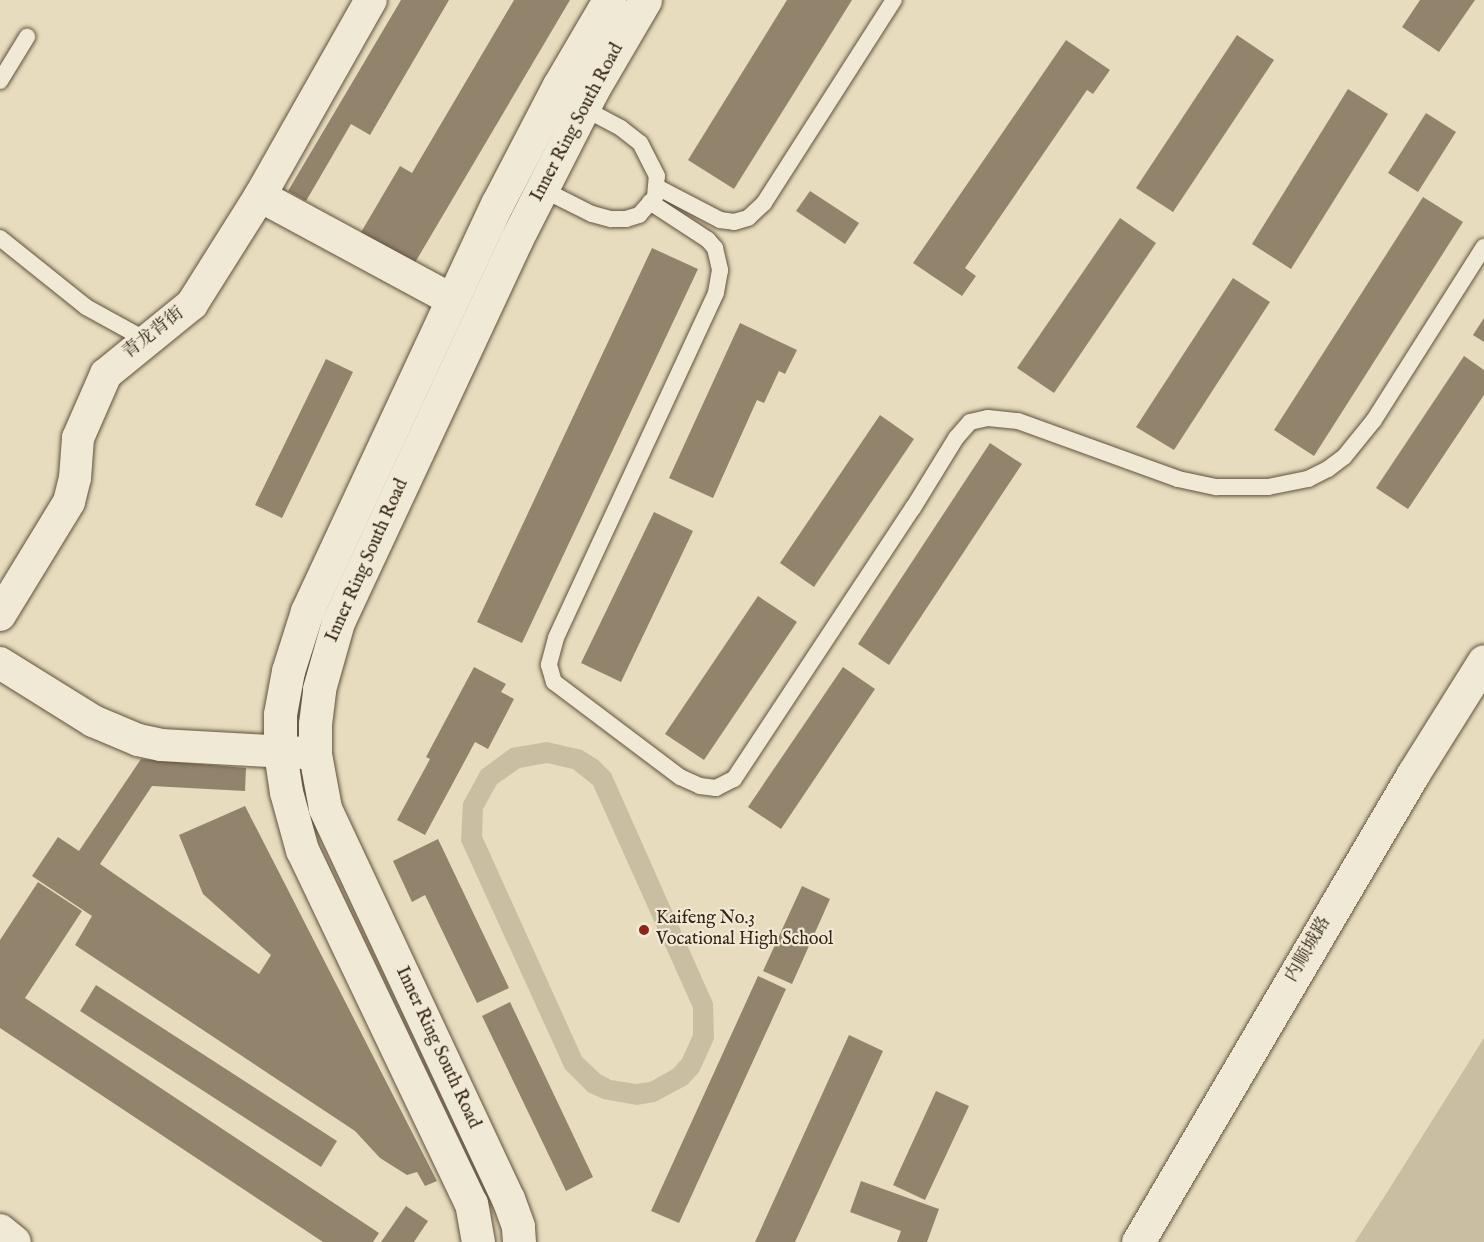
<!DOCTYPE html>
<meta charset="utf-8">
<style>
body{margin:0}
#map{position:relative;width:1484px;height:1242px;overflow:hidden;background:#e7ddbe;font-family:"IM FELL English","Noto Serif SC",serif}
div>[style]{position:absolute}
.green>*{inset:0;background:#c9bea1}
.building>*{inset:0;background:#92846c}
.roads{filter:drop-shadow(0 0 2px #62523e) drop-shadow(0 0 2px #62523e)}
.service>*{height:16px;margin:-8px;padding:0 8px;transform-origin:8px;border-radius:8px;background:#efe9d5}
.minor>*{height:32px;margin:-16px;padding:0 16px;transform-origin:16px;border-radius:16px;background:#efe9d5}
.tertiary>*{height:33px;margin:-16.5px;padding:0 16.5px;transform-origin:16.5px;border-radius:16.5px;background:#efe9d5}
.dots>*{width:16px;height:16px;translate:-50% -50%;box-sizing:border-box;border:3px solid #efe9d5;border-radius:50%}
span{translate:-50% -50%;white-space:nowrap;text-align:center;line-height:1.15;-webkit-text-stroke:4.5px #efe9d5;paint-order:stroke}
.street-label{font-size:18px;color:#362414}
.poi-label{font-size:18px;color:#362414}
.left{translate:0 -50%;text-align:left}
</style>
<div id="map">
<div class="green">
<i style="clip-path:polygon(evenodd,547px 742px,582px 750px,598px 760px,611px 773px,713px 1003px,714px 1039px,699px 1072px,687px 1085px,655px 1102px,637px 1105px,603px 1099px,588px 1092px,565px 1069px,461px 841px,463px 803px,481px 770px,511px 748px,547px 742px,547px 763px,573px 769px,593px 785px,693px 1008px,693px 1035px,682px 1059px,673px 1069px,650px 1082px,636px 1084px,611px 1080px,600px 1074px,582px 1057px,482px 836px,483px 809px,497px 784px,520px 768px,547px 763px)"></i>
<i style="clip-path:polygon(1484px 1038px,1484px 1242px,1355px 1242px,1386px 1194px)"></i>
</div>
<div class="building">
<i style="clip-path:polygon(401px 0,449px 0,370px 135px,351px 124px,306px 201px,288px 191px)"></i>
<i style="clip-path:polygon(514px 0,570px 0,413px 266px,360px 234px,400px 166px,412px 173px)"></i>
<i style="clip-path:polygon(787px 0,852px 0,734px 189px,688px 160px)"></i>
<i style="clip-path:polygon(1420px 0,1475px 0,1439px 52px,1402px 27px)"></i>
<i style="clip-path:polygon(1237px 35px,1274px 60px,1173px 212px,1136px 188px)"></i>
<i style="clip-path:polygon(1066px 40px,1110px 70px,1093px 94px,1087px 90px,965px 268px,976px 276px,962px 296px,913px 263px)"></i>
<i style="clip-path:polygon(1348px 89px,1388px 114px,1291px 269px,1252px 244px)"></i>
<i style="clip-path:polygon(1426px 113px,1456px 132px,1418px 192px,1388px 173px)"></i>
<i style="clip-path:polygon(810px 191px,859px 223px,845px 244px,796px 211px)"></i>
<i style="clip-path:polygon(1423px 197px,1463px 222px,1314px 456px,1274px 430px)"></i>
<i style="clip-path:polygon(1120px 218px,1156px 243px,1054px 393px,1017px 368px)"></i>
<i style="clip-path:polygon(652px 248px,698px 269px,522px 643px,477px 622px)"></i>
<i style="clip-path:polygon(1233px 278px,1270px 302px,1174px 450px,1136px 427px)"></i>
<i style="clip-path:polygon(1484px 318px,1484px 342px,1473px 335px)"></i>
<i style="clip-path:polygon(740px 323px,797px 350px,785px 374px,779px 371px,764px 403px,757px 400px,713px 498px,669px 478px)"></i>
<i style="clip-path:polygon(1464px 356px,1484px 370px,1484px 395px,1408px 509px,1376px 488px)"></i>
<i style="clip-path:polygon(326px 359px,353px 372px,282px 518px,255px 505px)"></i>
<i style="clip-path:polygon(880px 415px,914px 439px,814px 587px,780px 563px)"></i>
<i style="clip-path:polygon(990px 443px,1022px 464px,889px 665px,858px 644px)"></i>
<i style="clip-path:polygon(654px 512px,693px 531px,621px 682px,581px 663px)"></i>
<i style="clip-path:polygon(758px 596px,797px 622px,704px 760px,665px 734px)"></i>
<i style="clip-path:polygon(474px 667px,506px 684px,501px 692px,514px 699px,488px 749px,475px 742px,425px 835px,397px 820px,430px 759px,426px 757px)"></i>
<i style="clip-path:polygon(843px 667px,875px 689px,781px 829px,748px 807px)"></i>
<i style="clip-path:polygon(141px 759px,246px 768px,245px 791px,152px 786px,100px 864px,259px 974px,271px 955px,203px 894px,179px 835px,245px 806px,437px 1181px,425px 1186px,417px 1172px,407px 1175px,380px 1158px,355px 1131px,75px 945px,92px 916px,32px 876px,58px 837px,79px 851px)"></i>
<i style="clip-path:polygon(438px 839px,509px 988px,477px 1003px,425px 895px,412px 902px,393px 861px)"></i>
<i style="clip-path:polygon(38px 882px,82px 911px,25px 998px,379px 1233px,373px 1242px,323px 1242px,0 1028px,0 940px)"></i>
<i style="clip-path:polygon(802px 886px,830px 899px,792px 984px,763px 971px)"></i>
<i style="clip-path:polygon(758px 976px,786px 989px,679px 1223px,651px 1211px)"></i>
<i style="clip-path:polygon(96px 985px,337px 1141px,321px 1167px,80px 1011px)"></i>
<i style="clip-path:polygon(510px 1002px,593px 1177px,566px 1191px,482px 1016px)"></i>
<i style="clip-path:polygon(849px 1035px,883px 1051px,795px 1242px,755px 1242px)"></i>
<i style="clip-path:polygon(936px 1091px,969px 1106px,925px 1200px,893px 1185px)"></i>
<i style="clip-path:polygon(861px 1181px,939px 1209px,927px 1242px,897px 1242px,901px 1231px,850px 1212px)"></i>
<i style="clip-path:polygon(406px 1206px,428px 1221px,414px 1242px,381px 1242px)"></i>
</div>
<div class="roads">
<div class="service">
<i style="left:0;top:81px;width:52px;rotate:-58.5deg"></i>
<i style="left:657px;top:187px;width:71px;rotate:27.6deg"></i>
<i style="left:720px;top:220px;width:14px;rotate:8deg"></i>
<i style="left:734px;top:222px;width:15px;rotate:-16deg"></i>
<i style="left:748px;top:218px;width:22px;rotate:-43deg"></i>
<i style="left:764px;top:203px;width:241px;rotate:-57.4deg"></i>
<i style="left:542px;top:189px;width:56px;rotate:26.6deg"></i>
<i style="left:592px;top:214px;width:20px;rotate:15deg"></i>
<i style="left:611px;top:219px;width:15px"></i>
<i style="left:626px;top:219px;width:14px;rotate:-17deg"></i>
<i style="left:639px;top:215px;width:24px;rotate:-48deg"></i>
<i style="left:655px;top:197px;width:21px;rotate:-85deg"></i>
<i style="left:657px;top:176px;width:37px;rotate:-117deg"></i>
<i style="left:640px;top:143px;width:24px;rotate:-142deg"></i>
<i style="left:621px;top:128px;width:43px;rotate:-152.2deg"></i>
<i style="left:650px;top:202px;width:69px;rotate:33.2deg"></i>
<i style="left:708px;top:240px;width:11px;rotate:49deg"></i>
<i style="left:715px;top:248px;width:23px;rotate:77deg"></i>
<i style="left:720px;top:270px;width:23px;rotate:100deg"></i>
<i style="left:716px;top:293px;width:380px;rotate:114.9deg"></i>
<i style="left:556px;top:638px;width:28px;rotate:105deg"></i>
<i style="left:549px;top:665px;width:18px;rotate:74deg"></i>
<i style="left:554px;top:682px;width:158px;rotate:37deg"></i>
<i style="left:680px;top:777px;width:22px;rotate:24deg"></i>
<i style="left:700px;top:786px;width:16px;rotate:7deg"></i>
<i style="left:716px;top:788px;width:20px;rotate:-27deg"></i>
<i style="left:734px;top:779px;width:325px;rotate:-56.6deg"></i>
<i style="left:913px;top:508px;width:82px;rotate:-58.4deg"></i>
<i style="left:956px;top:438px;width:21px;rotate:-49deg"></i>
<i style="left:970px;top:422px;width:18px;rotate:-13deg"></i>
<i style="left:988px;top:418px;width:30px;rotate:6deg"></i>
<i style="left:1018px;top:421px;width:170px;rotate:19.9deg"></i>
<i style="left:1178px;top:479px;width:40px;rotate:12deg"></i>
<i style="left:1217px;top:487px;width:51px"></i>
<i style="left:1268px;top:487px;width:41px;rotate:-11.3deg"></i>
<i style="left:1308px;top:479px;width:22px;rotate:-27deg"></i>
<i style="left:1328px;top:469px;width:20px;rotate:-37deg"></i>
<i style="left:1344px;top:457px;width:48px;rotate:-51deg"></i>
<i style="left:1374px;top:420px;width:205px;rotate:-57.6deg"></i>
<i style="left:0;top:238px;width:110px;rotate:38.7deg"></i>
<i style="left:86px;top:307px;width:68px;rotate:28.8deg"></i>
</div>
<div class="minor">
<i style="left:260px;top:196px;width:218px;rotate:28.4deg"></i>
<i style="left:0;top:615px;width:132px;rotate:-58.6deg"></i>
<i style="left:69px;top:502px;width:25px;rotate:-76deg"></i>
<i style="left:75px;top:478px;width:40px;rotate:-85.7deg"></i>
<i style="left:78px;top:438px;width:70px;rotate:-66.4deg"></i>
<i style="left:106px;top:374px;width:111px;rotate:-39.1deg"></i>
<i style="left:192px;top:304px;width:128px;rotate:-57.8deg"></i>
<i style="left:260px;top:196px;width:225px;rotate:-60.5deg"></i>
<i style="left:0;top:663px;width:110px;rotate:31.9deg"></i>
<i style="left:93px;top:721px;width:49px;rotate:22.9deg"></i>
<i style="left:138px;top:740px;width:24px;rotate:12deg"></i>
<i style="left:161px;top:745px;width:144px;rotate:3.2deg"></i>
<i style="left:0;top:1230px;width:19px;rotate:39deg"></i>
</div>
<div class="tertiary">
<i style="left:478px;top:1242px;width:39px;rotate:-100deg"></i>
<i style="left:471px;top:1204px;width:392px;rotate:-115.5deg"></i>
<i style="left:302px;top:850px;width:60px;rotate:-105.4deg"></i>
<i style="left:286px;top:792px;width:40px;rotate:-98.5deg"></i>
<i style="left:280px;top:752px;width:38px;rotate:-90deg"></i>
<i style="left:280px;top:714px;width:44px;rotate:-79.5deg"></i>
<i style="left:288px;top:671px;width:63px;rotate:-72.4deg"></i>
<i style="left:307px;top:611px;width:449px;rotate:-65deg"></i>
<i style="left:497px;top:204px;width:134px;rotate:-62.5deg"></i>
<i style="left:559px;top:85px;width:99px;rotate:-59.5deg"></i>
<i style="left:519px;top:1242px;width:16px;rotate:-94deg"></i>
<i style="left:518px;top:1226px;width:29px;rotate:-110deg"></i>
<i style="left:508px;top:1199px;width:432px;rotate:-115.1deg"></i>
<i style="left:325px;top:808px;width:55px;rotate:-100.5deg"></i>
<i style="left:315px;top:754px;width:30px;rotate:-90deg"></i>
<i style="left:315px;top:724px;width:35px;rotate:-83deg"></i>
<i style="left:319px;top:689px;width:70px;rotate:-74.2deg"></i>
<i style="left:338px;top:622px;width:421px;rotate:-65deg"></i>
<i style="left:516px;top:240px;width:169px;rotate:-63deg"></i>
<i style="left:593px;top:89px;width:103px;rotate:-59.7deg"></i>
<i style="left:1138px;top:1242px;width:543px;rotate:-59.56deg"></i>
<i style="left:1413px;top:774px;width:133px;rotate:-57.9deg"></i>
</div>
</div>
<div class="dots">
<i style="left:644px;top:930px;background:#8f2418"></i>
</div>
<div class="street-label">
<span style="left:578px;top:123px;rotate:-62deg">Inner Ring South Road</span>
<span style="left:154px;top:334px;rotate:-38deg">青龙背街</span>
<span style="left:368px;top:561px;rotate:-66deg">Inner Ring South Road</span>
<span style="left:1309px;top:950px;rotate:-60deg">内顺城路</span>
<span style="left:437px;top:1048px;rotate:65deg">Inner Ring South Road</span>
</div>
<div class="poi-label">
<span class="left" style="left:656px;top:930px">Kaifeng No.3<br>Vocational High School</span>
</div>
</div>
